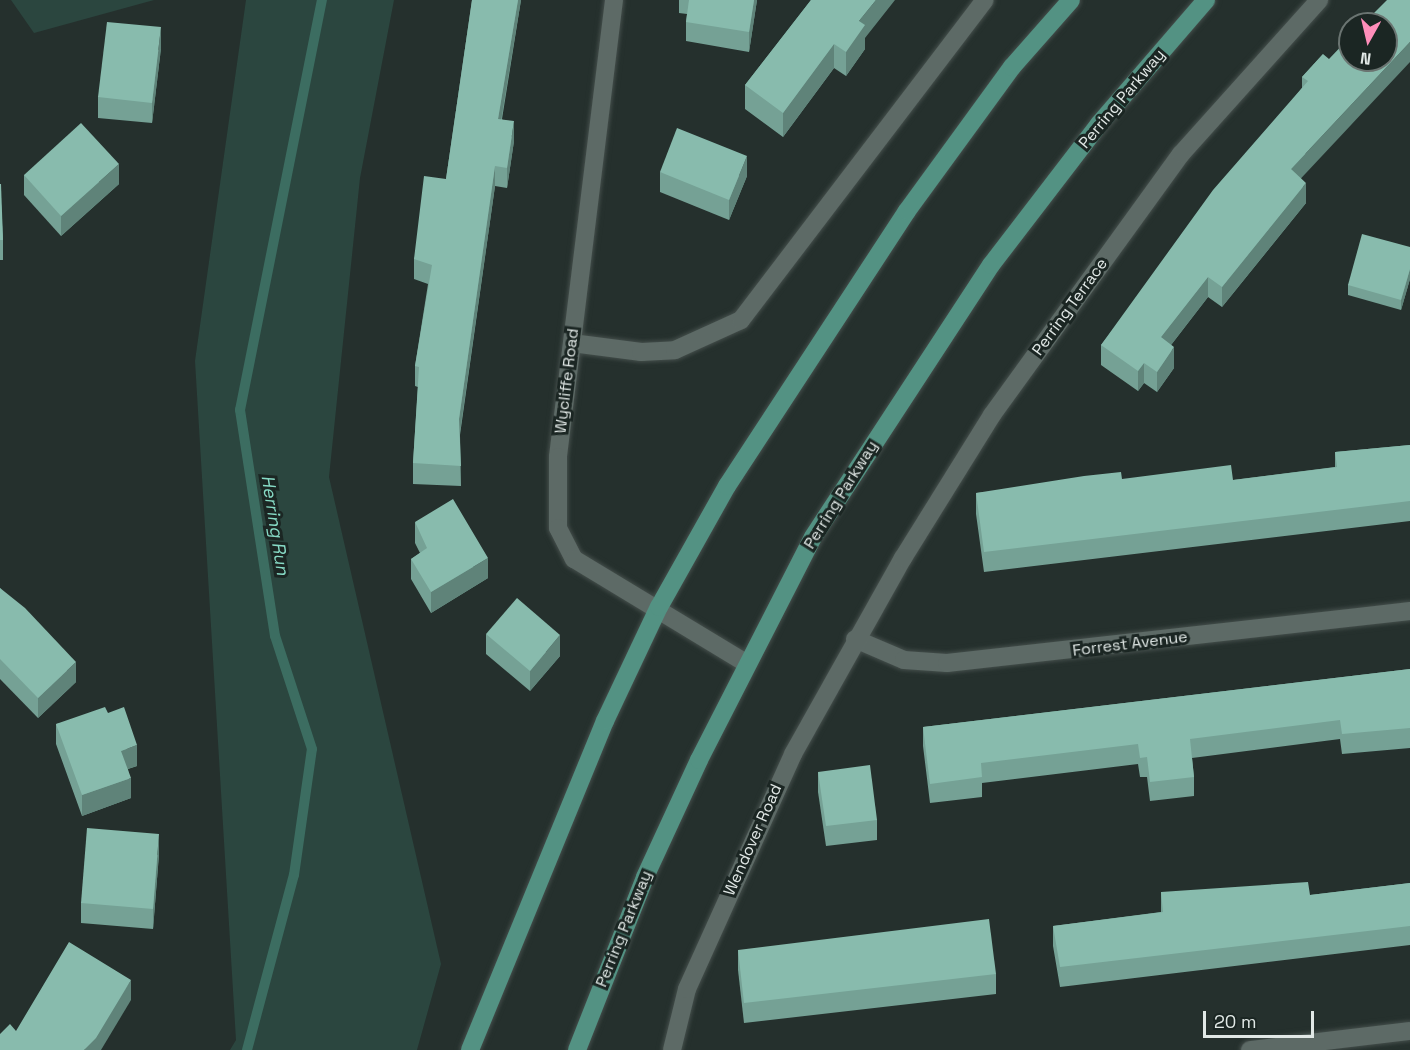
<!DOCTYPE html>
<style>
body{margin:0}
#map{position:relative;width:1410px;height:1050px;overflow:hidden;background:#25302d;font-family:"Space Grotesk",sans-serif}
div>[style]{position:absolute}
.green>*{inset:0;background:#2b463f}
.stream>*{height:10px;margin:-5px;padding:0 5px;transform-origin:5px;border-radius:5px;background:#3c6d61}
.roads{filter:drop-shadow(0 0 2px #444e4b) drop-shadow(0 0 2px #444e4b)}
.minor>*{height:18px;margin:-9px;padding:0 9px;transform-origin:9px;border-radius:9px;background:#5d6a66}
.major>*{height:18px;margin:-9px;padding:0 9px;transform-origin:9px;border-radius:9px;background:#539283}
.wall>*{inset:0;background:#75a195}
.shaded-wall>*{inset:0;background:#5f8379}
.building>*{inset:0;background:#88bbad}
span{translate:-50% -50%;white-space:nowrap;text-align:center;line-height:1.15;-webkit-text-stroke:6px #1b2623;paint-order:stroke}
.street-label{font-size:16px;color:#e1e8e6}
.water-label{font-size:18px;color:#87dbc6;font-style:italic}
.north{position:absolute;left:1338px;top:12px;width:60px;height:60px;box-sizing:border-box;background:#1b2623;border:2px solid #6a7471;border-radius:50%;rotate:188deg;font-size:16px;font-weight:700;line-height:24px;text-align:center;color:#e1e8e6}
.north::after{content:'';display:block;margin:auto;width:21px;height:27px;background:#ff8eba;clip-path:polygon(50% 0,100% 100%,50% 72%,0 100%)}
.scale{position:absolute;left:1203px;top:1011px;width:111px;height:27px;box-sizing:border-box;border:3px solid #e1e8e6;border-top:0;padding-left:8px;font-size:18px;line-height:21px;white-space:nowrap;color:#e1e8e6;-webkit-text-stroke:4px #1b2623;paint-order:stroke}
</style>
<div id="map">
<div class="green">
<i style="clip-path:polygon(11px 0,154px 0,34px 33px)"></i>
<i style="clip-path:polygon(246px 0,394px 0,360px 178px,329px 477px,441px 964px,417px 1050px,230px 1050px,236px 1040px,195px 361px)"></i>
</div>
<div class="stream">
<i style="left:247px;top:1050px;width:181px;rotate:-75deg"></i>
<i style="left:294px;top:875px;width:127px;rotate:-81.9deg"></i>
<i style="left:312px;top:749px;width:119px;rotate:-108.1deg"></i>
<i style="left:275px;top:636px;width:229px;rotate:-98.8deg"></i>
<i style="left:240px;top:410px;width:418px;rotate:-78.7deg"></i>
</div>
<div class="roads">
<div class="minor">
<i style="left:614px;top:0;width:460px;rotate:97deg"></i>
<i style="left:558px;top:457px;width:71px;rotate:90deg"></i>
<i style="left:558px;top:528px;width:35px;rotate:63deg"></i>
<i style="left:574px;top:559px;width:201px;rotate:31.2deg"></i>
<i style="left:572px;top:343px;width:70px;rotate:7.4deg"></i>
<i style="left:641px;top:352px;width:34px;rotate:-3deg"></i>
<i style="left:675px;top:350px;width:72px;rotate:-24.4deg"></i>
<i style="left:741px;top:320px;width:402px;rotate:-52.7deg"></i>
<i style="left:855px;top:639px;width:53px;rotate:23.2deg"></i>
<i style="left:904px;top:660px;width:43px;rotate:4deg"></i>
<i style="left:947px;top:663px;width:466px;rotate:-6.4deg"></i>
<i style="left:672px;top:1050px;width:63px;rotate:-76.2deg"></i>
<i style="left:687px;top:989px;width:258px;rotate:-65.7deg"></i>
<i style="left:793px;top:754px;width:225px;rotate:-60.7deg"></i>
<i style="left:903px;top:558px;width:168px;rotate:-58.1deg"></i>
<i style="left:992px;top:415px;width:322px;rotate:-54.1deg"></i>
<i style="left:1181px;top:154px;width:207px;rotate:-48.1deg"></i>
<i style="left:1250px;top:1050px;width:161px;rotate:-6.8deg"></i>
</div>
<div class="major">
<i style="left:470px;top:1050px;width:356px;rotate:-67.7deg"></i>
<i style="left:605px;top:721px;width:126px;rotate:-64.7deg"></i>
<i style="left:659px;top:607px;width:139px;rotate:-60.7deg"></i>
<i style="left:727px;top:486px;width:329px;rotate:-56.8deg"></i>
<i style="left:907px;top:211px;width:178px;rotate:-53.9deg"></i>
<i style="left:1012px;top:67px;width:89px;rotate:-48.6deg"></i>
<i style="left:577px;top:1050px;width:186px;rotate:-68.5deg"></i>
<i style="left:645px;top:877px;width:129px;rotate:-65.2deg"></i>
<i style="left:699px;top:760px;width:250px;rotate:-62.9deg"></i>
<i style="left:813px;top:537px;width:325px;rotate:-56.8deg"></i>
<i style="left:991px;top:265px;width:178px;rotate:-52.5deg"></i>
<i style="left:1099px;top:124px;width:164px;rotate:-49.2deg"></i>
</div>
</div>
<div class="wall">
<i style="clip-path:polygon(472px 0,521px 0,502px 119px,514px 141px,507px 188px,495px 186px,460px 435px,461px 486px,413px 484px,413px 463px,418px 387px,415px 386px,415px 366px,428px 284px,414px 279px,414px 259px,446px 179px)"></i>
<i style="clip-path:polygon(679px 0,757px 0,749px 52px,686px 41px,686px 22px,687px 14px,679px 13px)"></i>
<i style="clip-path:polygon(811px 0,865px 38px,865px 49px,846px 76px,834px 68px,783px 137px,745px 109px,745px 85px)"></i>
<i style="clip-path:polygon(161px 48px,152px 123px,98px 118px,98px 97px)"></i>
<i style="clip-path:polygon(1323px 54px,1301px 178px,1306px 203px,1222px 307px,1208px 297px,1171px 345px,1174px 368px,1157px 392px,1144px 383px,1138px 391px,1101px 365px,1101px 345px,1302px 88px,1302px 77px)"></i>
<i style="clip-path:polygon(660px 172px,747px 176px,729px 220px,660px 192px)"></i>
<i style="clip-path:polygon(24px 175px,119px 184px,61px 236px,24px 195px)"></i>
<i style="clip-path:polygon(0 184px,3px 240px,3px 260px,0 260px)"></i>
<i style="clip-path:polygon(1410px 247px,1410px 279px,1401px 310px,1348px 295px,1348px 285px)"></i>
<i style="clip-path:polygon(1410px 445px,1410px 521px,984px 572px,976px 514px,976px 493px,1122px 479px,1233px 480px,1335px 467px,1335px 452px)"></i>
<i style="clip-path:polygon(415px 522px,488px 578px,431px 613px,411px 579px,411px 559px,420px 553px,415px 543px)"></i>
<i style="clip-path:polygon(0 588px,76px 682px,38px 718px,0 679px)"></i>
<i style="clip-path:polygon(486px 634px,560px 656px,530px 691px,486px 654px)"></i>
<i style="clip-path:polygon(1410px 669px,1410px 748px,1342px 754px,1340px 739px,1192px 758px,1194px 777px,1194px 796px,1150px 801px,1147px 777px,1140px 777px,1138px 764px,982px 783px,982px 797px,930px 803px,923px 746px,923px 727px)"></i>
<i style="clip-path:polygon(108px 713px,137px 766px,128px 769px,131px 798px,82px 816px,56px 744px,56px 724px)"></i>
<i style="clip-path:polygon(818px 772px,877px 820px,877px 840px,826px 846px,818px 792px)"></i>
<i style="clip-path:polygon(159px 854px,153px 929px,81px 923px,81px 903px)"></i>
<i style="clip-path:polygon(1410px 883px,1410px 945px,1060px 987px,1053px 946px,1053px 926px,1161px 912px,1161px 892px,1310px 895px)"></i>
<i style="clip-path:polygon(738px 950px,996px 974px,996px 994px,744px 1023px,738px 970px)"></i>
</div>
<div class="shaded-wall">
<i style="clip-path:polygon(518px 0,521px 0,498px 139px,498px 119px)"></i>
<i style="clip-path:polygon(754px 0,757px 0,749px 52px,749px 32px)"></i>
<i style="clip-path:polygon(876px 0,895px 0,865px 38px,865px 49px,846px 76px,846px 52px,859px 21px)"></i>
<i style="clip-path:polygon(161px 27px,161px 48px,152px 123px,152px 103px)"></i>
<i style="clip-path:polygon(1410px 42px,1410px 62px,1291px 189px,1291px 169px)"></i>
<i style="clip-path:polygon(834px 44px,834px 68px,783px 137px,783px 113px)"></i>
<i style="clip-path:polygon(514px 121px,514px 141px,507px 188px,507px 168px)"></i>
<i style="clip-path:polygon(747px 156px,747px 176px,729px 220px,729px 200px)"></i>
<i style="clip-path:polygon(119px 164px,119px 184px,61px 236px,61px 216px)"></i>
<i style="clip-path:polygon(495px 166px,495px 186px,459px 439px,459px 419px)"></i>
<i style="clip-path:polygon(1306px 183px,1306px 203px,1222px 307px,1222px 287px)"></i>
<i style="clip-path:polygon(1410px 269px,1410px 279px,1401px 310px,1401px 300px)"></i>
<i style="clip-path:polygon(1208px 277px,1208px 297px,1161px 358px,1161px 337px)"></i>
<i style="clip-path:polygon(1174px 347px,1174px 368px,1157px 392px,1157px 372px)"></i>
<i style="clip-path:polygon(1144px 363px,1144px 383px,1138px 391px,1138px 371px)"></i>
<i style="clip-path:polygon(488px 558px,488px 578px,431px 613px,431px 592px)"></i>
<i style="clip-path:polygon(560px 635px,560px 656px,530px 691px,530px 671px)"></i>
<i style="clip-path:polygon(76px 662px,76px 682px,38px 718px,38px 698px)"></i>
<i style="clip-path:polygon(137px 745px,137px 766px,121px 771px,121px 751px)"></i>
<i style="clip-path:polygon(131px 778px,131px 798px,82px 816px,82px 795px)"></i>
<i style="clip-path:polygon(159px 834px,159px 854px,153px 929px,153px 909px)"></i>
<i style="clip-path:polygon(131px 980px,131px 1000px,101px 1050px,84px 1050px)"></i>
</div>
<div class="building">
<i style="clip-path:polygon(472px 0,518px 0,498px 119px,514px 121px,507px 168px,495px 166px,459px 419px,461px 466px,413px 463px,419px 367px,415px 366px,432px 265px,414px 259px,424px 176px,446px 179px)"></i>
<i style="clip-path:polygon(689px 0,754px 0,749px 32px,686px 22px)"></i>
<i style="clip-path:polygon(811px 0,876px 0,859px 21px,865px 25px,846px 52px,834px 44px,783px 113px,745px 85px)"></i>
<i style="clip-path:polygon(1387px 0,1410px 0,1410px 42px,1291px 169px,1306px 183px,1222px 287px,1208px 277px,1161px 337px,1174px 347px,1157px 372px,1144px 363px,1138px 371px,1101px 345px,1213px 190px,1308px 81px,1302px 77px,1323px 54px,1329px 59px,1350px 37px,1350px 60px,1386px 60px,1386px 24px,1363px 24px)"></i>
<i style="clip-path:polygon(107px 22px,161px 27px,152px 103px,98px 97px)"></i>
<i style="clip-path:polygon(81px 123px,119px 164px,61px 216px,24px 175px)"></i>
<i style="clip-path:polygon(677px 128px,747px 156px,729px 200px,660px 172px)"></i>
<i style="clip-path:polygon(0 184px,1px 184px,3px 240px,0 240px)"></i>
<i style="clip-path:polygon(1362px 234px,1410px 247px,1410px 269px,1401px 300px,1348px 285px)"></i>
<i style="clip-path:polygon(1410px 445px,1410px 501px,984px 552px,976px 493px,1084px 476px,1121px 472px,1122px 479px,1231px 465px,1233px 480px,1337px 467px,1335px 452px)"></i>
<i style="clip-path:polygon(453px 499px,488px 558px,431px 592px,411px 559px,427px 548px,415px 522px)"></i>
<i style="clip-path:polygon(0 588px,25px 608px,76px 662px,38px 698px,0 659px)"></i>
<i style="clip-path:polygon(517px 598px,560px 635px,530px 671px,486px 634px)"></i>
<i style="clip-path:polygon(1410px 669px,1410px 728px,1342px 734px,1340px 720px,1190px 739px,1194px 777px,1150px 782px,1147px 757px,1140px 758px,1138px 744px,981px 763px,982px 777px,930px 784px,923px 727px)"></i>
<i style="clip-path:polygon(105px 707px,108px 713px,124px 707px,137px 745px,121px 751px,131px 778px,82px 795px,56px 724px)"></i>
<i style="clip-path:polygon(870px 765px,877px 820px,826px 826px,818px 772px)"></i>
<i style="clip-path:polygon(87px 828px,159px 834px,153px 909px,81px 903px)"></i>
<i style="clip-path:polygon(1308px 882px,1310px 895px,1410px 883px,1410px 926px,1060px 967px,1053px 926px,1163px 912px,1161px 892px)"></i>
<i style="clip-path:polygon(989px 919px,996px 974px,744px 1003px,738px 950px)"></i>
<i style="clip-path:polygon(69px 942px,131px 980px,96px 1038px,84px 1050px,0 1050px,0 1034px,10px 1024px,16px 1031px)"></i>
</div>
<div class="street-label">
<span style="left:1122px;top:99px;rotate:-50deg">Perring Parkway</span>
<span style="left:1070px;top:307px;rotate:-54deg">Perring Terrace</span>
<span style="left:567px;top:381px;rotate:-83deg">Wycliffe Road</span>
<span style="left:841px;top:495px;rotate:-58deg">Perring Parkway</span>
<span style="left:1130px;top:644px;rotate:-7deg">Forrest Avenue</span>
<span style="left:753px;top:840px;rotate:-66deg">Wendover Road</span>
<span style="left:624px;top:929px;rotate:-68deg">Perring Parkway</span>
</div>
<div class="water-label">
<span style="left:275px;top:525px;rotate:81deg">Herring Run</span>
</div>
<div class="north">N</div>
<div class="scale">20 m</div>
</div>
